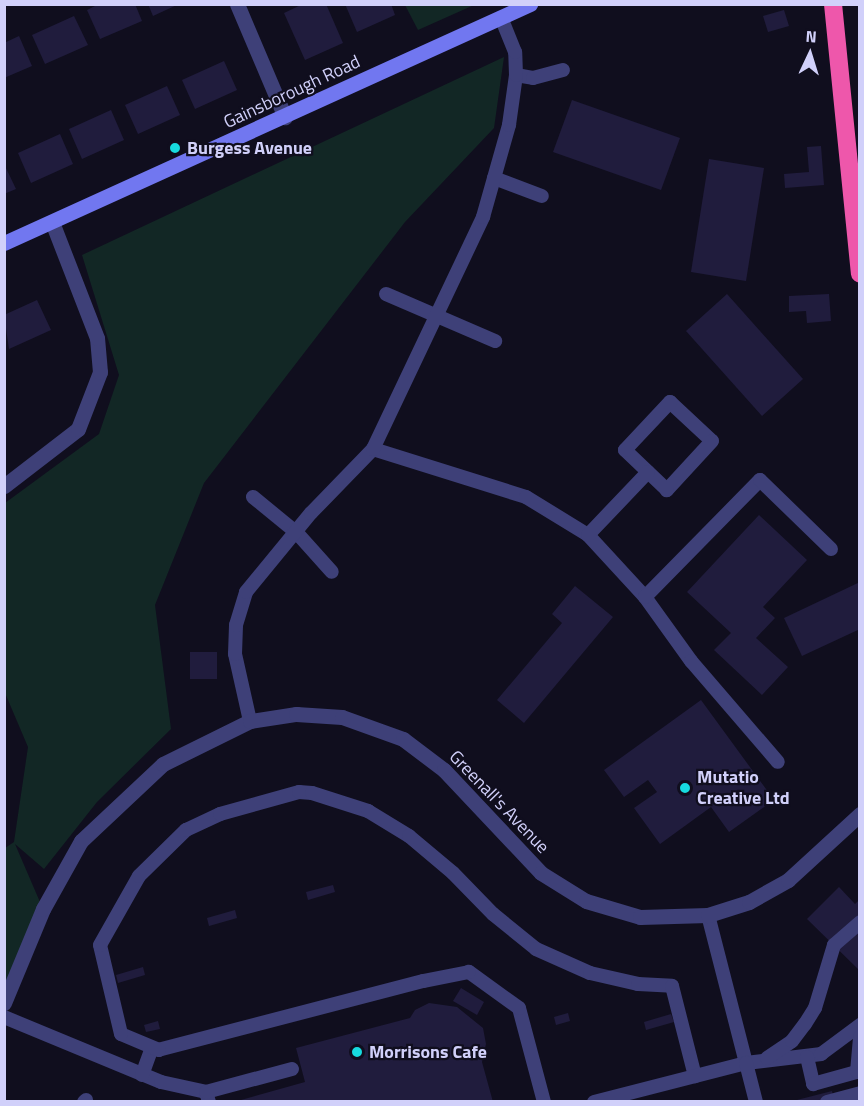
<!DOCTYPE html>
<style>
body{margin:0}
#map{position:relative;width:864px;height:1106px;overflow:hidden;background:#100e1e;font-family:"Titillium Web",sans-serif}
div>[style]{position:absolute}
.green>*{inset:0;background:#122725}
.building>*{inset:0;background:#201c3d}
.lane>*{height:14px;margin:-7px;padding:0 7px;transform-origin:7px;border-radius:7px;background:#3e4078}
.street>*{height:15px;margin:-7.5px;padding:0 7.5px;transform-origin:7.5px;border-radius:7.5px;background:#3e4078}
.secondary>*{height:15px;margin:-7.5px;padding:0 7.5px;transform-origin:7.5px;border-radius:7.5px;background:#7177f0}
.highway>*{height:18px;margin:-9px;padding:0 9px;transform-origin:9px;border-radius:9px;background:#ee57ab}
.dots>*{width:16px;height:16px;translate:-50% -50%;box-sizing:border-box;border:3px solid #100e1e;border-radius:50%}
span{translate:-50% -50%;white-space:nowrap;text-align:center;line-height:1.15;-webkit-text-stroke:4.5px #100e1e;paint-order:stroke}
.street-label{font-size:18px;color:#d1d0fa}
.poi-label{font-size:18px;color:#d1d0fa;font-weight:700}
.left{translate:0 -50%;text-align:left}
.frame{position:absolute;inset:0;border:6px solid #d1d0fa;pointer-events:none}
.north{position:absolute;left:780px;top:24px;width:60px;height:60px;-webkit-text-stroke:4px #100e1e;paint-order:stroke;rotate:4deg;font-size:16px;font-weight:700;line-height:24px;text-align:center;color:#d1d0fa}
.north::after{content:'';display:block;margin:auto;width:21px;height:27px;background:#d1d0fa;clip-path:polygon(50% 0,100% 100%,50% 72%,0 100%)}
</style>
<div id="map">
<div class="green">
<i style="clip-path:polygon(405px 5px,474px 5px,418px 30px)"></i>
<i style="clip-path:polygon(504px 57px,494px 128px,405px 222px,204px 483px,155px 605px,171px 729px,97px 802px,44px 869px,15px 844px,43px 909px,5px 1014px,5px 848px,14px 842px,28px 747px,5px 693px,5px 503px,99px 434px,119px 375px,82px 255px)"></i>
</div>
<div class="building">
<i style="clip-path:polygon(99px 4px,135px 4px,142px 21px,100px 39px,87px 10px)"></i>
<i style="clip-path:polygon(148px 4px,179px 4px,153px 16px)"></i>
<i style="clip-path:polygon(303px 4px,326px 4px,343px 43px,305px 60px,284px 13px)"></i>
<i style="clip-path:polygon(345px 4px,391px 4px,395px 15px,357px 32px)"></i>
<i style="clip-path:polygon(784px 10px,789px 26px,768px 32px,763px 16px)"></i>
<i style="clip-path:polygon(74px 16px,88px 45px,45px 64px,32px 35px)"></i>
<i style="clip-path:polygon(19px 36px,32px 66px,4px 78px,4px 43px)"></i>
<i style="clip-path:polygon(224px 61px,237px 90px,195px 109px,182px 80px)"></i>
<i style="clip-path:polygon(167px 86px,180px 115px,138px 134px,125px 105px)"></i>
<i style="clip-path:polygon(572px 100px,680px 138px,661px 190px,553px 152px)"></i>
<i style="clip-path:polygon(111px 110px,124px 140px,82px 159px,69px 129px)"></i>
<i style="clip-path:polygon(60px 134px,73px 164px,31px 183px,18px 153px)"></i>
<i style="clip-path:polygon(821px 146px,824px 185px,785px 188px,784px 174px,809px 172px,807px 147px)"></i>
<i style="clip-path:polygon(709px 159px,764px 168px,746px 281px,691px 272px)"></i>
<i style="clip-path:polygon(4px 164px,16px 189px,4px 194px)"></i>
<i style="clip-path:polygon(727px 294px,803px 379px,762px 416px,686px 331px)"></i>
<i style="clip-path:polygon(829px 294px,831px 321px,807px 323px,806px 311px,789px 312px,789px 296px)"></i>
<i style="clip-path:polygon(37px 300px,51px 330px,9px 349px,4px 315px)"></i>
<i style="clip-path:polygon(759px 515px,807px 560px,763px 607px,775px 618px,756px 638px,788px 667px,762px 695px,714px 650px,731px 633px,687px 592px)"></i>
<i style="clip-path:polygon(860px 582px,860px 629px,802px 656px,784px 618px)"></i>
<i style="clip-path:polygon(575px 586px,613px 617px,524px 723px,497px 700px,562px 623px,552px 614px)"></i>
<i style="clip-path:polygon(190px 652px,217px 652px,217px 679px,190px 679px)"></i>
<i style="clip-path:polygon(701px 700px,774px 800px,729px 832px,711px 807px,660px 844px,634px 808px,657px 792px,648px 780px,624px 797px,604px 770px)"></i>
<i style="clip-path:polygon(333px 885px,335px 892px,308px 900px,306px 892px)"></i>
<i style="clip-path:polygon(839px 887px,855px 904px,860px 899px,860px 971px,807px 919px)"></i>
<i style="clip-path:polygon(235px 910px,237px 918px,209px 926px,207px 918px)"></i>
<i style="clip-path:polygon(143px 967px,145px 975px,118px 983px,116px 975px)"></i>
<i style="clip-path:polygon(461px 988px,484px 1002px,477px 1015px,453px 1001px)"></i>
<i style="clip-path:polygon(429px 1003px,457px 1007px,483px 1028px,486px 1044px,482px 1062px,493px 1102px,234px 1102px,305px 1082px,296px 1048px,410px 1018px,415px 1010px)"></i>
<i style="clip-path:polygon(568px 1013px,570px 1021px,556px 1025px,554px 1017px)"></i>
<i style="clip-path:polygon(671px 1014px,674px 1022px,646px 1030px,644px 1022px)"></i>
<i style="clip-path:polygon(158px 1021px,160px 1029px,146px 1032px,144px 1025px)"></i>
<i style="clip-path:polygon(832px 1091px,834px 1102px,793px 1102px,793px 1101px)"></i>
</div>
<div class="lane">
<i style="left:516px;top:75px;width:17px;rotate:10deg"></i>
<i style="left:533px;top:78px;width:31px;rotate:-15deg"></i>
<i style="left:494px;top:178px;width:51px;rotate:20.6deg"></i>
<i style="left:386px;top:294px;width:119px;rotate:23.3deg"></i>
<i style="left:670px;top:402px;width:57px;rotate:42.9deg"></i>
<i style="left:712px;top:441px;width:67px;rotate:132.6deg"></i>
<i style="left:667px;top:490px;width:58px;rotate:-136.4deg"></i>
<i style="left:625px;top:450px;width:66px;rotate:-46.8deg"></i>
<i style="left:373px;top:449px;width:160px;rotate:17.4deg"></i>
<i style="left:526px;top:497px;width:73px;rotate:31.5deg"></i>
<i style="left:588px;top:535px;width:84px;rotate:47.4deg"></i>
<i style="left:645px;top:597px;width:79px;rotate:54.3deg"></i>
<i style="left:691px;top:661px;width:133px;rotate:49.3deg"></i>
<i style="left:253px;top:497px;width:57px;rotate:39.3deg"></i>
<i style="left:297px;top:533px;width:52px;rotate:48.1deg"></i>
<i style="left:588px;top:535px;width:87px;rotate:-46.4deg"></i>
<i style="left:645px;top:597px;width:164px;rotate:-45.5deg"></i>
<i style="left:760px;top:480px;width:99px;rotate:44.2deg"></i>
<i style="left:250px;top:721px;width:69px;rotate:-102.6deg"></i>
<i style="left:235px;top:654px;width:29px;rotate:-88deg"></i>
<i style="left:236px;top:625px;width:34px;rotate:-73deg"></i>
<i style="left:246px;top:592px;width:102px;rotate:-50.6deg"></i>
<i style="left:311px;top:513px;width:89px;rotate:-45.9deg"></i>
<i style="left:373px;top:449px;width:257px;rotate:-64.6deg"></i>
<i style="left:483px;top:217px;width:96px;rotate:-74.2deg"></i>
<i style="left:509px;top:125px;width:50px;rotate:-82deg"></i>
<i style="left:516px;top:75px;width:23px;rotate:-92deg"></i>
<i style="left:515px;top:52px;width:37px;rotate:-112deg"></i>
<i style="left:708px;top:915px;width:153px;rotate:75.6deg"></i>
<i style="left:746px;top:1063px;width:76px;rotate:-6.8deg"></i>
<i style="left:821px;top:1054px;width:49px;rotate:-36.6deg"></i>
<i style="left:4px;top:1017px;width:170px;rotate:22.5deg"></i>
<i style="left:161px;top:1082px;width:46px;rotate:12.5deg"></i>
<i style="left:807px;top:1057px;width:28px;rotate:77deg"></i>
<i style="left:813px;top:1084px;width:46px;rotate:-15.3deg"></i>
<i style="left:857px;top:1072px;width:35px;rotate:-85deg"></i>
<i style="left:767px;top:1058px;width:30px;rotate:-34deg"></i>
<i style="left:792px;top:1041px;width:21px;rotate:-53deg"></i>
<i style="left:805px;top:1024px;width:19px;rotate:-58deg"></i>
<i style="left:815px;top:1008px;width:66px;rotate:-73.2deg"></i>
<i style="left:834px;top:945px;width:35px;rotate:-41deg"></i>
<i style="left:142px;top:1075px;width:29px;rotate:-70deg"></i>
<i style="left:84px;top:1102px;width:3px;rotate:-45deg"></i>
<i style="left:209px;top:1102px;width:10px;rotate:-107deg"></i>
<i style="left:206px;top:1092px;width:89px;rotate:-15deg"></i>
<i style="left:544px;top:1102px;width:97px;rotate:-104.9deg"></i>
<i style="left:519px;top:1008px;width:62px;rotate:-144.2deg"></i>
<i style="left:469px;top:972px;width:47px;rotate:168.9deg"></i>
<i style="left:423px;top:981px;width:273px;rotate:165.4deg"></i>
<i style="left:159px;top:1050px;width:41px;rotate:-157.2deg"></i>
<i style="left:121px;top:1034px;width:91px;rotate:-103.3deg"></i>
<i style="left:100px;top:945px;width:79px;rotate:-60.5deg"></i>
<i style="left:139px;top:876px;width:66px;rotate:-44.4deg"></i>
<i style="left:186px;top:830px;width:38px;rotate:-25deg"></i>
<i style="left:220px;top:814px;width:82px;rotate:-15.6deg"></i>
<i style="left:299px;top:792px;width:13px;rotate:4deg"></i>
<i style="left:312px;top:793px;width:59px;rotate:17.8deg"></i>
<i style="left:368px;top:811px;width:48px;rotate:31.4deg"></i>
<i style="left:409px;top:836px;width:57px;rotate:40.1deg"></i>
<i style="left:453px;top:873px;width:57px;rotate:45.7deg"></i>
<i style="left:493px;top:914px;width:55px;rotate:39.1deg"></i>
<i style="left:536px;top:949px;width:59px;rotate:24deg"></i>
<i style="left:590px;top:973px;width:49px;rotate:12.9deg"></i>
<i style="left:638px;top:984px;width:34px;rotate:3deg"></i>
<i style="left:672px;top:986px;width:93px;rotate:75.7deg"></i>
<i style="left:594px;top:1102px;width:157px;rotate:-14.4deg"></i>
<i style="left:746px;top:1063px;width:40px;rotate:75.6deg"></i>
<i style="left:827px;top:1102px;width:34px;rotate:-15deg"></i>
</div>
<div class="street">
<i style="left:237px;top:4px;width:123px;rotate:67deg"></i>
<i style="left:4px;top:486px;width:93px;rotate:-37.6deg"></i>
<i style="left:78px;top:429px;width:61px;rotate:-68.9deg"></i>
<i style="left:100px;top:372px;width:34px;rotate:-95deg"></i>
<i style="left:97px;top:338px;width:124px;rotate:-111.2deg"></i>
<i style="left:4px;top:1003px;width:102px;rotate:-67.5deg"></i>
<i style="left:43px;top:909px;width:78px;rotate:-60.8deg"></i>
<i style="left:81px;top:841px;width:112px;rotate:-43.2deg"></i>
<i style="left:163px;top:764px;width:97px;rotate:-26.3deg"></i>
<i style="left:250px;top:721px;width:47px;rotate:-8.7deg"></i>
<i style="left:296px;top:714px;width:46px;rotate:3.7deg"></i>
<i style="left:342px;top:717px;width:65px;rotate:19.8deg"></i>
<i style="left:403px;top:739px;width:51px;rotate:37.1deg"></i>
<i style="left:444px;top:770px;width:141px;rotate:46.7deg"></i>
<i style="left:541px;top:873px;width:53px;rotate:31.9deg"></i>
<i style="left:586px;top:901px;width:56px;rotate:16.5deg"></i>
<i style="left:640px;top:917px;width:68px;rotate:-1.7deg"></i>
<i style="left:708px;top:915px;width:43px;rotate:-17.6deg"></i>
<i style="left:749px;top:902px;width:45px;rotate:-29.4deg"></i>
<i style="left:788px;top:880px;width:98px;rotate:-42.5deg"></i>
</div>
<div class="secondary">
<i style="left:4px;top:243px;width:578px;rotate:-24.44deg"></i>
</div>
<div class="highway">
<i style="left:833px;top:4px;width:271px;rotate:84.3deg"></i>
</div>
<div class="dots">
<i style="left:175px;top:148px;background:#17dbdf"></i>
<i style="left:685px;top:788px;background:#17dbdf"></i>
<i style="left:357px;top:1052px;background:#17dbdf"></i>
</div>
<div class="street-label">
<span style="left:292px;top:92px;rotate:-25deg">Gainsborough Road</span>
<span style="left:499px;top:802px;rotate:46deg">Greenall's Avenue</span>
</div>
<div class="poi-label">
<span class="left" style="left:187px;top:148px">Burgess Avenue</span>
<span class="left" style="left:697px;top:788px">Mutatio<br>Creative Ltd</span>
<span class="left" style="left:369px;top:1052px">Morrisons Cafe</span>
</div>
<div class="frame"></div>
<div class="north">N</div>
</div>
